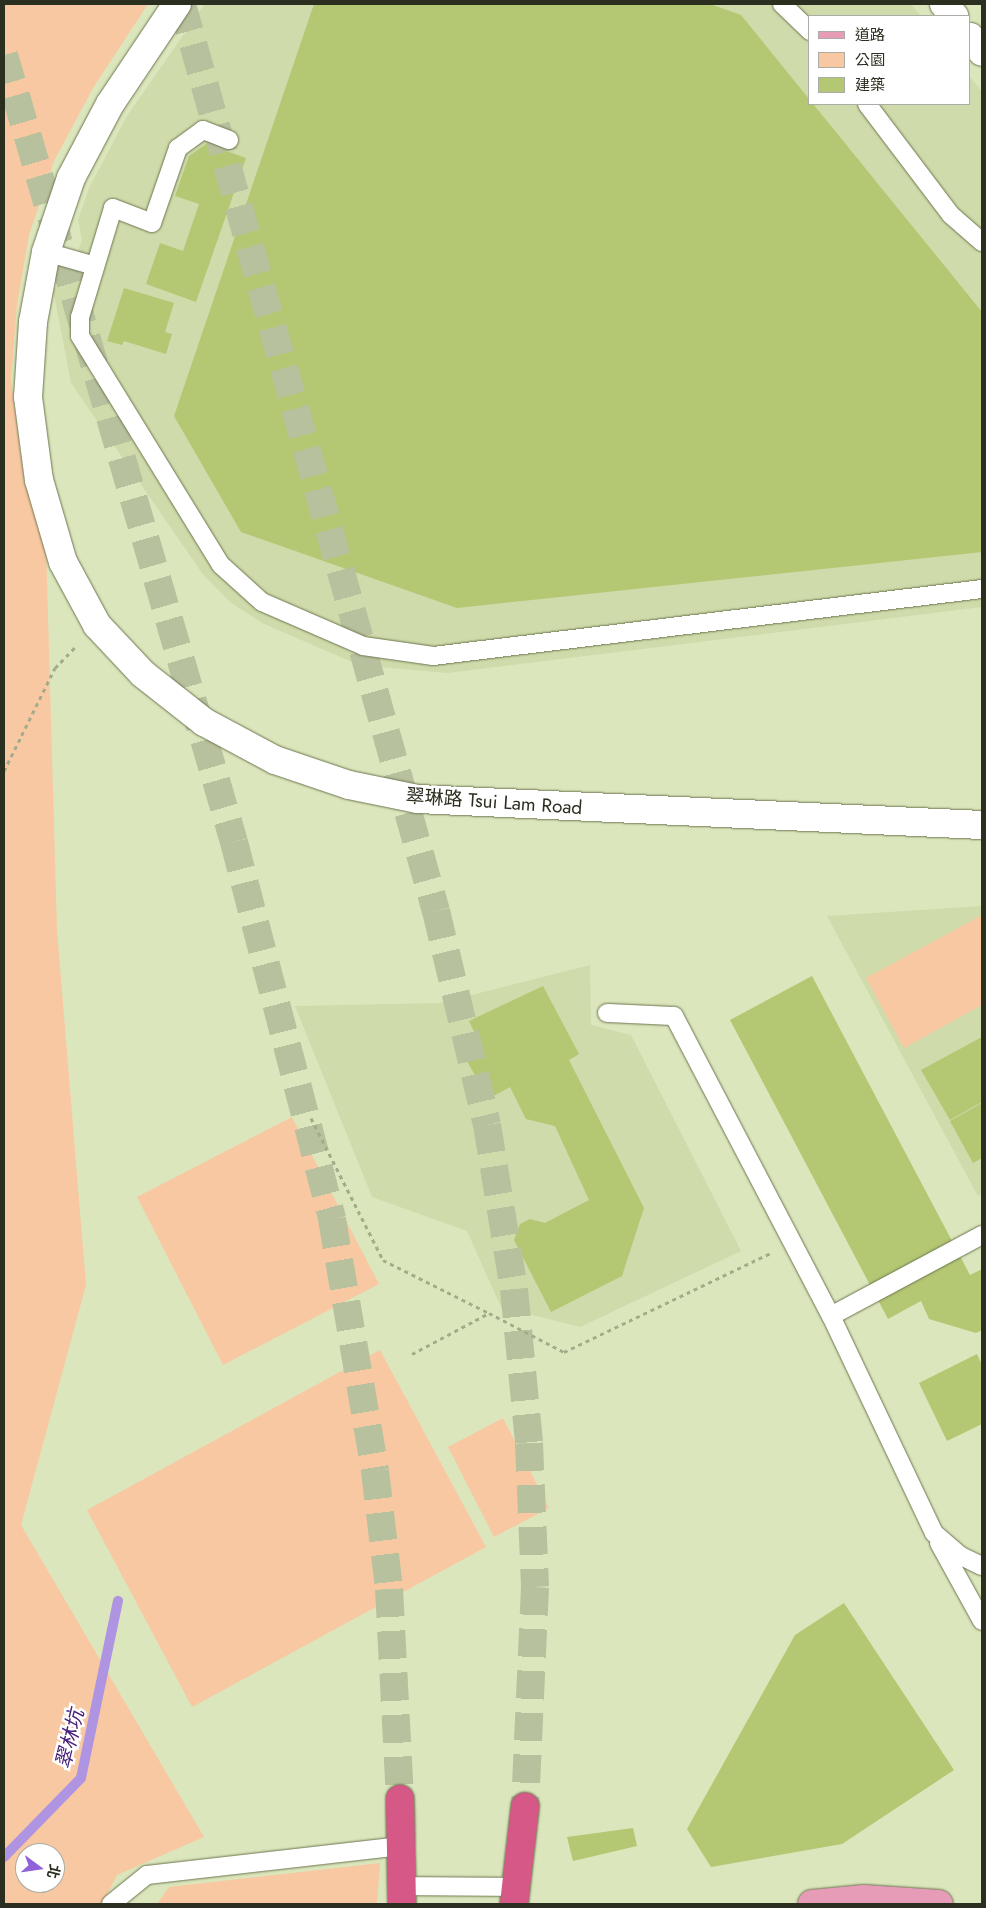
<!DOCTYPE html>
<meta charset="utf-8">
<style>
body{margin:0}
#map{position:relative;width:986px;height:1908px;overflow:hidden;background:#dbe6bc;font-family:Jost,"Noto Sans TC",sans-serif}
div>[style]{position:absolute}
.built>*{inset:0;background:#cfdbaa}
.green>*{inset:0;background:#f8c8a2}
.stream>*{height:10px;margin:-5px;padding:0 5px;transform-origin:5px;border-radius:5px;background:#af95e1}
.building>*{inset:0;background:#b4c773}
.highway-tunnel>*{height:28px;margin-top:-14px;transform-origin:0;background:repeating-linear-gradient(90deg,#b8c19d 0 28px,transparent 0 42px)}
.path>*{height:3px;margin-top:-1.5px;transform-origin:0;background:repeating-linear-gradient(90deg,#a3ac8a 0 4px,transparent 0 8px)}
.roads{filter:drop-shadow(0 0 1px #6d7651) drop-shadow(0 0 1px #6d7651)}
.lane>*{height:18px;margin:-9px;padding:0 9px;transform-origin:9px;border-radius:9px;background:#fff}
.secondary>*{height:28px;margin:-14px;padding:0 14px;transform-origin:14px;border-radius:14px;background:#fff}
.primary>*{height:28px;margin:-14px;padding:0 14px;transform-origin:14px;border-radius:14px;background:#e69bb7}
.highway>*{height:28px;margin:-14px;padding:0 14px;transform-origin:14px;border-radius:14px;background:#d55887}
span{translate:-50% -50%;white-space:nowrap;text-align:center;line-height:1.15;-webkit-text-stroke:5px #fff;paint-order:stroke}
.street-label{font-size:19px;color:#2b2f1f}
.water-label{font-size:20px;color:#482078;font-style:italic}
.frame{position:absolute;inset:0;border:5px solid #2b2f1f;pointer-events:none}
.legend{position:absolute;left:808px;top:15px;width:162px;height:90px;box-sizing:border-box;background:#fff;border:1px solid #aaaca5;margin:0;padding:6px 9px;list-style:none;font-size:15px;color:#2b2f1f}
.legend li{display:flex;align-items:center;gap:10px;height:25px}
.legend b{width:25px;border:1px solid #aaaca5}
.north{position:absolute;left:15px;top:1843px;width:50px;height:50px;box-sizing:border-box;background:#fff;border:1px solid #aaaca5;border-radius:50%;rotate:104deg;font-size:14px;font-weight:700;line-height:20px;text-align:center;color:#2b2f1f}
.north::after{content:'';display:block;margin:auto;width:18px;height:22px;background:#9161da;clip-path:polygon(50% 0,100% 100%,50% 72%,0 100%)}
</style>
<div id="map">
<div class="built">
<i style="clip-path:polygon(205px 4px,911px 4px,921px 16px,810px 16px,810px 104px,970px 104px,970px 77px,982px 92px,982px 607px,447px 673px,359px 665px,262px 623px,230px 602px,202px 573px,71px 383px,53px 289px,67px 282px,82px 240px,78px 220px,89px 188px,127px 116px)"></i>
<i style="clip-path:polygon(982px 906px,982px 1194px,978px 1196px,827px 916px)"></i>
<i style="clip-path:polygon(590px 965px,591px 1025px,631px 1035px,741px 1251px,580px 1327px,501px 1307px,467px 1231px,372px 1197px,295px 1006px,440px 1003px)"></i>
</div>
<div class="green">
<i style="clip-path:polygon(evenodd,4px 4px,148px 4px,93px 88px,54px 161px,29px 235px,17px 305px,11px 380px,22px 464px,46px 546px,57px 930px,86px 1285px,21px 1525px,204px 1837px,117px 1875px,102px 1904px,4px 1904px,4px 4px,25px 1853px,55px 1853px,55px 1883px,25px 1883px,25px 1853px)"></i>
<i style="clip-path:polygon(982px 915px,982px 1005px,904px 1048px,866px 978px)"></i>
<i style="clip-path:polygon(292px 1117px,379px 1284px,223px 1365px,137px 1197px)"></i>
<i style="clip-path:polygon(380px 1350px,486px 1547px,192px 1707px,87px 1510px)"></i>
<i style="clip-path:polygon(503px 1418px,549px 1508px,494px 1537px,448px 1447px)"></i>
<i style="clip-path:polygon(380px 1863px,377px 1904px,157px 1904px,169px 1887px)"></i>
</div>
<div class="stream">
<i style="left:4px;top:1857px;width:110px;rotate:-45.7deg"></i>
<i style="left:81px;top:1778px;width:181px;rotate:-78.2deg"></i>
</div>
<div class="building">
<i style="clip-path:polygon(314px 4px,710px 4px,741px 15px,982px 312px,982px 552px,457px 608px,241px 532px,174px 416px)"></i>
<i style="clip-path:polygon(206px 144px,246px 158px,196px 302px,146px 284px,160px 243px,183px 251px,199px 204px,175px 196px,189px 156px)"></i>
<i style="clip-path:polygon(124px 288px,174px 303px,165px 332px,172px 334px,166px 354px,124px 341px,122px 345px,107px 341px)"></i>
<i style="clip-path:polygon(812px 976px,970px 1275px,982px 1269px,982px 1330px,976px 1333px,929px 1319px,921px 1301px,888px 1319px,730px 1020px)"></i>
<i style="clip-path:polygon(543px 986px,579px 1054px,569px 1060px,644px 1208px,622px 1276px,551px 1312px,514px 1240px,520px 1224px,530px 1219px,545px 1223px,589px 1200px,555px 1126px,526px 1119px,510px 1087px,488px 1099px,461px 1050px,479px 1042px,469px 1021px)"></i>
<i style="clip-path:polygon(982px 1037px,982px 1102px,950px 1120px,921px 1070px)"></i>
<i style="clip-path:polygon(982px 1103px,982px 1158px,973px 1163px,950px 1121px)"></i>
<i style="clip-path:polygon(977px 1354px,982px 1365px,982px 1424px,947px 1441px,919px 1383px)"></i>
<i style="clip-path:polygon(844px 1603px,954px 1770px,842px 1844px,711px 1867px,687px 1829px,795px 1635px)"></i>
<i style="clip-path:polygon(633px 1828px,637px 1846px,573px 1861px,567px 1837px)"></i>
</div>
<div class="highway-tunnel">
<i style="left:182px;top:4px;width:942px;rotate:74.36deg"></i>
<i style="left:436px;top:911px;width:220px;rotate:76.6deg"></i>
<i style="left:487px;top:1125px;width:166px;rotate:80.7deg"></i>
<i style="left:514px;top:1289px;width:155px;rotate:84.4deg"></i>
<i style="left:529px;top:1443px;width:144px;rotate:87.6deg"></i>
<i style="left:535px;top:1587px;width:220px;rotate:92.6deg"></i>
<i style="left:4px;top:55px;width:820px;rotate:73.71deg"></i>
<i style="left:234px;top:842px;width:390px;rotate:75.4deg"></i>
<i style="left:332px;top:1219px;width:256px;rotate:80.3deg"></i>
<i style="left:375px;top:1471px;width:119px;rotate:83.2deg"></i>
<i style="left:389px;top:1589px;width:210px;rotate:87deg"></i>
</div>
<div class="path">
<i style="left:4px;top:771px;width:115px;rotate:-63.7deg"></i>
<i style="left:55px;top:668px;width:29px;rotate:-46deg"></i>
<i style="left:311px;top:1118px;width:159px;rotate:63.1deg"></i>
<i style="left:383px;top:1260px;width:119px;rotate:26.6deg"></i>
<i style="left:412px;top:1354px;width:87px;rotate:-28deg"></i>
<i style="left:489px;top:1313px;width:85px;rotate:27.5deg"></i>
<i style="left:564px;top:1352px;width:229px;rotate:-25.6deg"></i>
</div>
<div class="roads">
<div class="lane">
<i style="left:782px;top:4px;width:39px;rotate:44deg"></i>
<i style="left:867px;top:104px;width:139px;rotate:52.9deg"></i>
<i style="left:951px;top:215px;width:41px;rotate:41.1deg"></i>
<i style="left:229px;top:140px;width:28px;rotate:-159deg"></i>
<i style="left:203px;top:130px;width:31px;rotate:144deg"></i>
<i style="left:178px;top:148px;width:79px;rotate:109.1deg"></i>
<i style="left:152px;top:223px;width:42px;rotate:-159deg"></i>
<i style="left:113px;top:208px;width:114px;rotate:106.8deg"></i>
<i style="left:80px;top:317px;width:19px;rotate:90deg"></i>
<i style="left:80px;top:336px;width:269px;rotate:58.4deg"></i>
<i style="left:221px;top:565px;width:55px;rotate:42.1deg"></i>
<i style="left:262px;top:602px;width:110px;rotate:23.5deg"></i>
<i style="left:363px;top:646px;width:71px;rotate:8.1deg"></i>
<i style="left:433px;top:656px;width:553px;rotate:-6.96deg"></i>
<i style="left:46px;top:252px;width:51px;rotate:15.9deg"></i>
<i style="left:607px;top:1013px;width:67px;rotate:2.6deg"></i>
<i style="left:674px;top:1016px;width:339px;rotate:62.4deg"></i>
<i style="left:982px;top:1235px;width:171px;rotate:151.8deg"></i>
<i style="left:831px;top:1316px;width:240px;rotate:64.6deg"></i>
<i style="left:934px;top:1533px;width:33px;rotate:41deg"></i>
<i style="left:959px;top:1555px;width:25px;rotate:26deg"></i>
<i style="left:939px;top:1543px;width:89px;rotate:61.1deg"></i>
<i style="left:402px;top:1886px;width:114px;rotate:0.5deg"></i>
<i style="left:111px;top:1904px;width:46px;rotate:-38.9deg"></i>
<i style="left:147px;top:1875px;width:256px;rotate:-6.5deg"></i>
</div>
<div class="secondary">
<i style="left:177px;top:4px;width:120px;rotate:123.8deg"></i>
<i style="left:110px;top:104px;width:84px;rotate:117.8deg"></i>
<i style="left:71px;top:178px;width:78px;rotate:108.7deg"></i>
<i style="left:46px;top:252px;width:71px;rotate:100.5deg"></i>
<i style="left:33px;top:322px;width:75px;rotate:93.8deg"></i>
<i style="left:28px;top:397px;width:84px;rotate:82.5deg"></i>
<i style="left:39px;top:480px;width:85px;rotate:73.7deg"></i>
<i style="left:63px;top:562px;width:72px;rotate:61.6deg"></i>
<i style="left:97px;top:625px;width:67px;rotate:46.8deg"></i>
<i style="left:143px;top:674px;width:78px;rotate:38.2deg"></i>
<i style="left:204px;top:722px;width:81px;rotate:28.2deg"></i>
<i style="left:275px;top:760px;width:78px;rotate:18.7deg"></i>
<i style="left:349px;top:785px;width:70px;rotate:11.5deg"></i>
<i style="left:418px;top:799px;width:565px;rotate:2.64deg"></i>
<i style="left:944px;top:4px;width:16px;rotate:50deg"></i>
<i style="left:970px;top:37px;width:19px;rotate:51deg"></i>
</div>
<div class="primary">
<i style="left:812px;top:1904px;width:52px;rotate:-5.5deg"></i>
<i style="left:864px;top:1899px;width:75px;rotate:3.8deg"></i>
</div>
<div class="highway">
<i style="left:400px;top:1799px;width:105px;rotate:88.9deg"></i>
<i style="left:514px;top:1904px;width:98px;rotate:-83.5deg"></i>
</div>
</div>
<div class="street-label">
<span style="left:494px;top:802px;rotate:4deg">翠琳路 Tsui Lam Road</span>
</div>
<div class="water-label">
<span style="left:70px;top:1739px;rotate:-76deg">翠林坑</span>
</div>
<div class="frame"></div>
<ul class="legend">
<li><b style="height:6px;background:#e69bb7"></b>道路</li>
<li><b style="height:14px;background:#f8c8a2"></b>公園</li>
<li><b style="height:14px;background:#b4c773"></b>建築</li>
</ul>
<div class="north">北</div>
</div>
